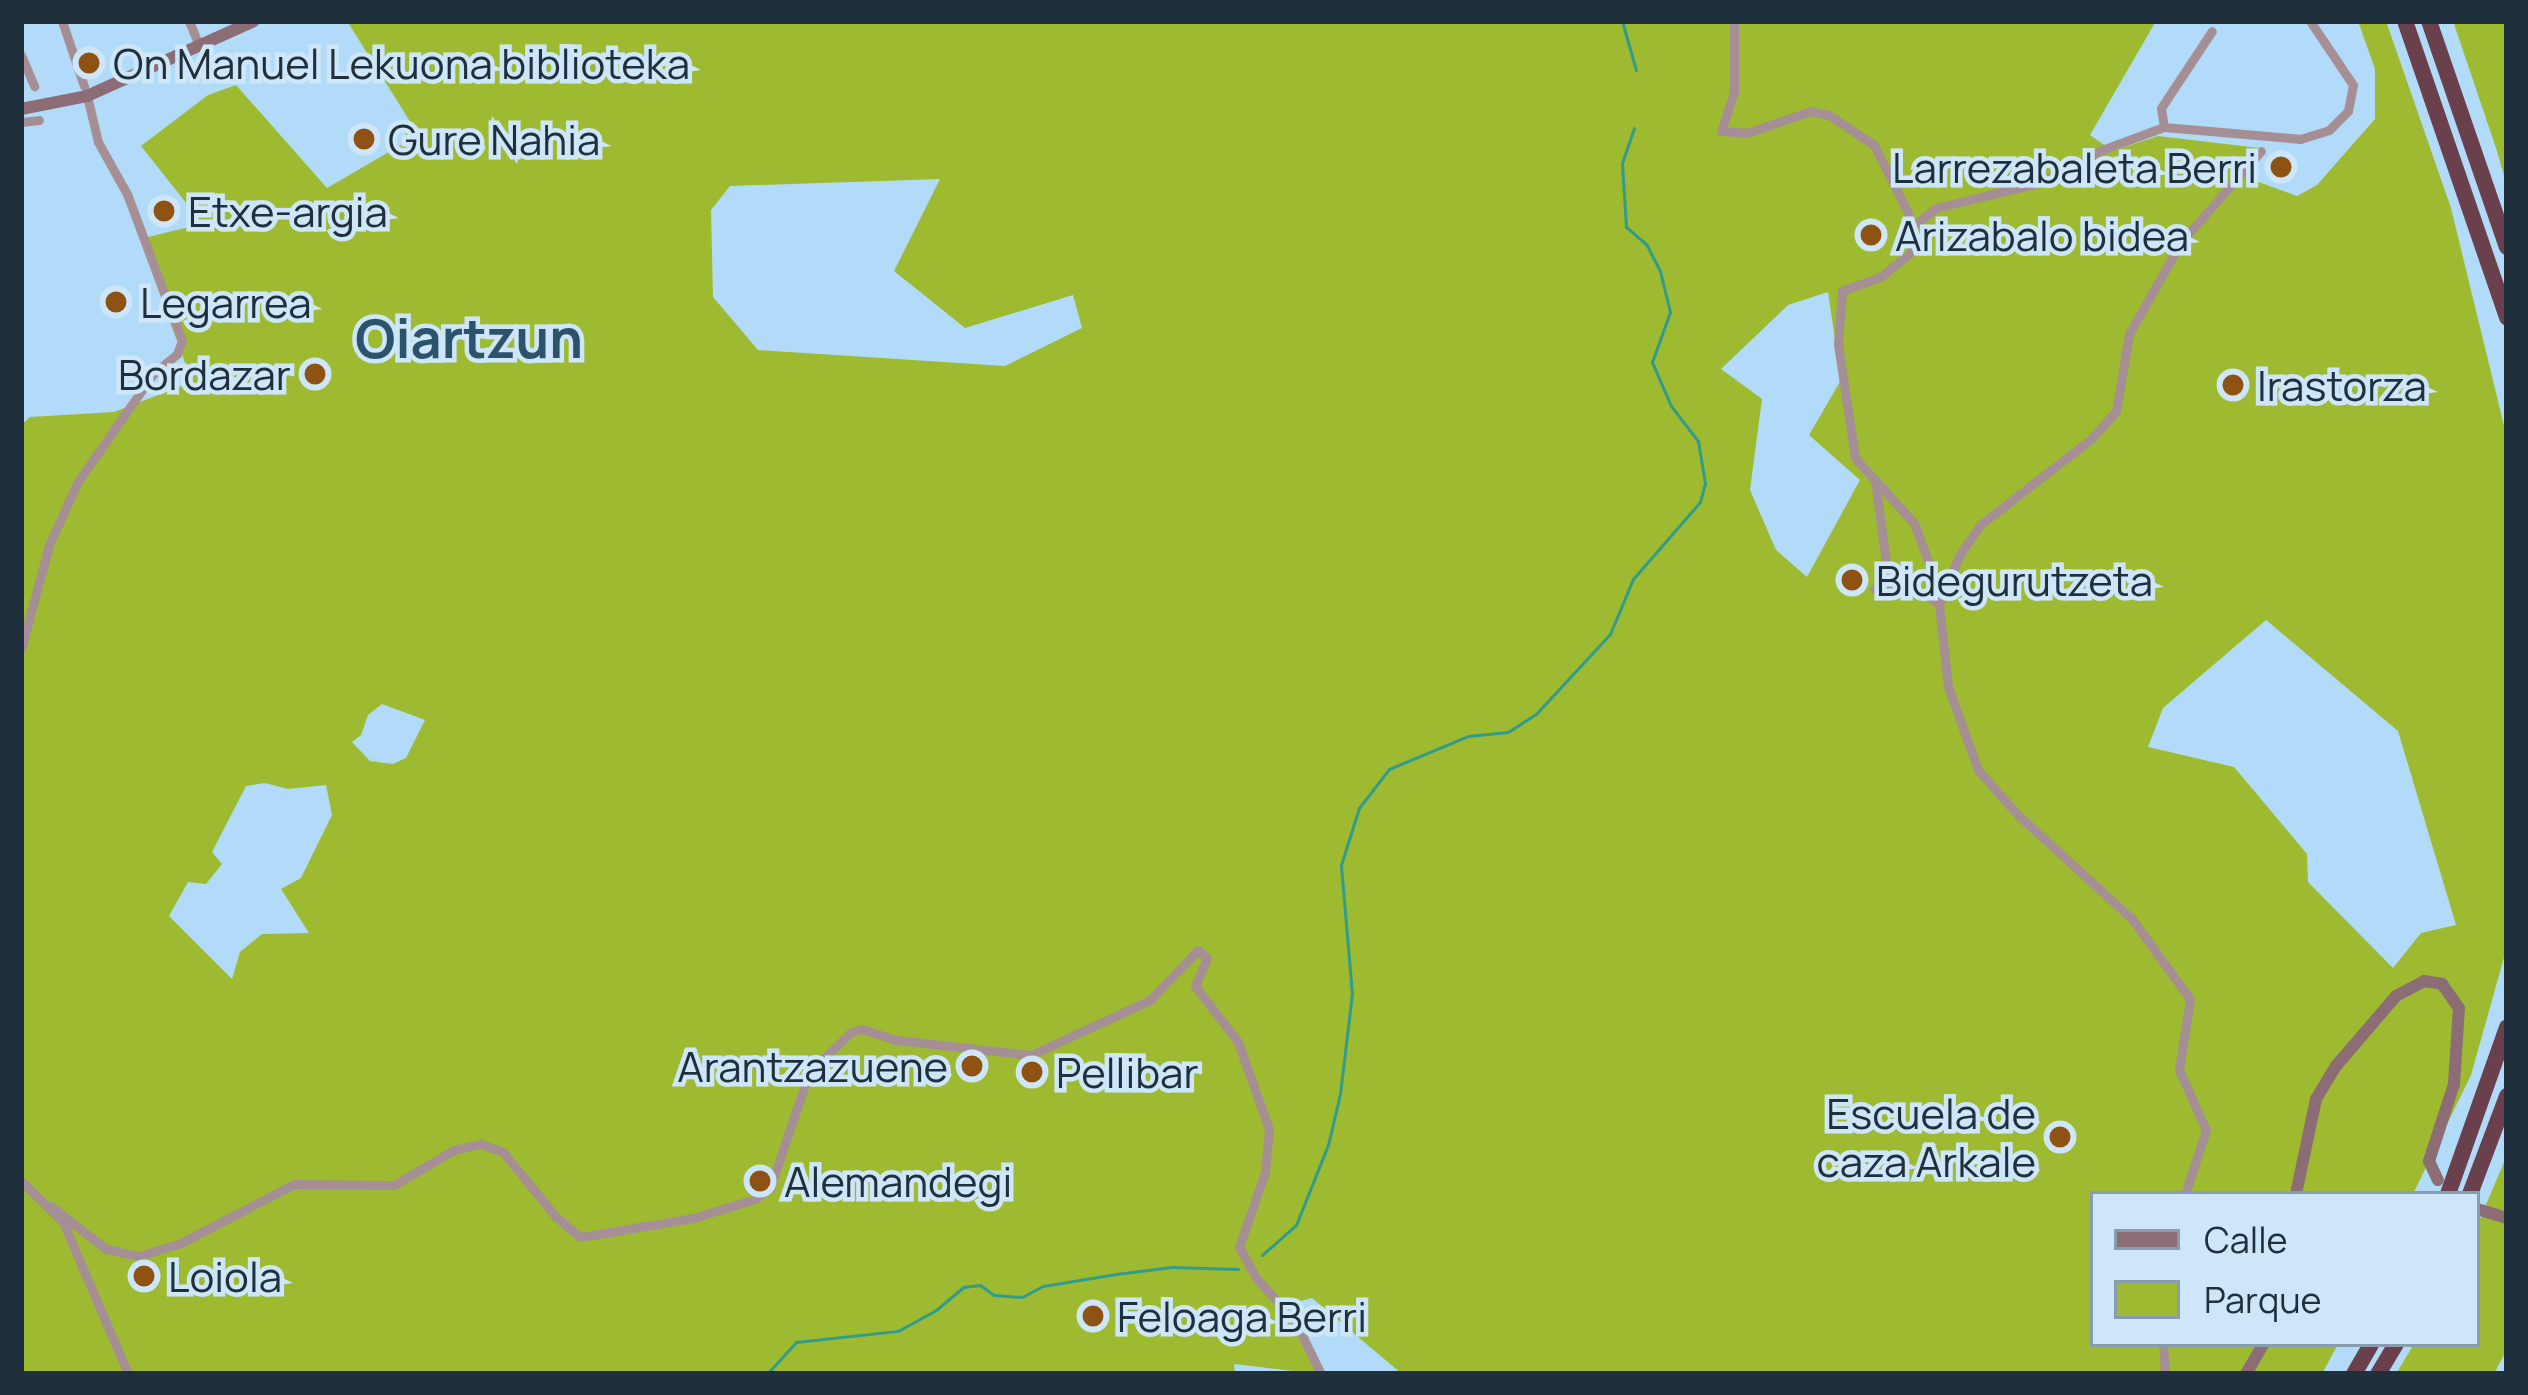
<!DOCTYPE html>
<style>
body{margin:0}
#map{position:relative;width:2528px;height:1395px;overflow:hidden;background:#b2dbfa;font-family:Manrope,sans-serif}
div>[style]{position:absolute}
.green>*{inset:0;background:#9dba31}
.stream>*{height:3px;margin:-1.5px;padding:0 1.5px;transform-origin:1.5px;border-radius:1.5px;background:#329c8c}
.street>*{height:9px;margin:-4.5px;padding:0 4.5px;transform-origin:4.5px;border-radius:4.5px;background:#a58f94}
.secondary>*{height:12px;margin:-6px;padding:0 6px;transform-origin:6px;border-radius:6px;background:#8c6d75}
.highway>*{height:16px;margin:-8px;padding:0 8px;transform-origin:8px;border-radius:8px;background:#6a404c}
.dots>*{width:33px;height:33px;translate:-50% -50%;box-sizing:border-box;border:6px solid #cde6f9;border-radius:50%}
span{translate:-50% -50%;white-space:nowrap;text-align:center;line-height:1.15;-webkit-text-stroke:9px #cde6f9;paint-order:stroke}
.poi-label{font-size:42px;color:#1f2f3b}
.left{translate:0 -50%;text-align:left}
.right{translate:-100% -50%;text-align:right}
.district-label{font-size:54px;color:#2d526c;font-weight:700}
.frame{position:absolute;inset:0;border:24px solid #1f2f3b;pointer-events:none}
.legend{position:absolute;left:2090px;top:1191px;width:390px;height:156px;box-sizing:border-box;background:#cde6f9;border:3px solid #879dad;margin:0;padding:15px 21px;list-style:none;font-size:36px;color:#1f2f3b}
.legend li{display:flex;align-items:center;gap:24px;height:60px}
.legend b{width:60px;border:3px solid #879dad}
</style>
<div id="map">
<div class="green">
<i style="clip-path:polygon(evenodd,347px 21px,2156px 21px,2090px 135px,2113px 151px,2158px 136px,2259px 148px,2253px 180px,2297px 196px,2317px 185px,2375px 119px,2375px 69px,2358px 21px,2386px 21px,2451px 208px,2507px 438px,2507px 947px,2471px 1075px,2413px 1194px,2093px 1194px,2093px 1344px,2338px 1344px,2322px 1374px,1402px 1374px,1312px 1298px,1285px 1305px,1318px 1374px,1234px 1364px,1235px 1374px,21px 1374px,21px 425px,30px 417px,114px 412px,192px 382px,140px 239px,189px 227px,187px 204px,141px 146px,208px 95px,236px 85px,327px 188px,401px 145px,411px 123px,347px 21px,940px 179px,894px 271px,965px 328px,1073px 295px,1082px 328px,1005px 366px,758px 350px,713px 297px,711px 210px,730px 186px,940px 179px,347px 21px,1828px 292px,1841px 380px,1809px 435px,1860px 480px,1807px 577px,1776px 550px,1750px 490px,1762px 399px,1721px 369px,1788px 305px,1828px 292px,347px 21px,2266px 620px,2398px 731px,2456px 925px,2421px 933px,2393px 968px,2308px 882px,2307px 854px,2234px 767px,2148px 747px,2163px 708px,2266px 620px,347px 21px,382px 704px,425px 720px,406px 758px,393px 764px,370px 761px,352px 742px,361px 735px,368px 715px,382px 704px,347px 21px,265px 783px,288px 789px,326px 785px,332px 815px,301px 878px,281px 889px,309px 933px,262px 934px,240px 952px,232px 979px,169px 916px,188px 882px,206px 884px,222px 864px,212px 852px,246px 786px,265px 783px)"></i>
<i style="clip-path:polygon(2453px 21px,2507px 21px,2507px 186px,2496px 148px)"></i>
<i style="clip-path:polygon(2507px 1155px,2507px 1349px,2494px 1374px,2396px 1374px,2414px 1344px,2477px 1344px,2477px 1226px)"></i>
</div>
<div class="stream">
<i style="left:1622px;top:21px;width:51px;rotate:74.1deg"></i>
<i style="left:1262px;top:1255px;width:45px;rotate:-41.4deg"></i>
<i style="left:1296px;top:1225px;width:86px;rotate:-68.2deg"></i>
<i style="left:1328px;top:1145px;width:52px;rotate:-76.8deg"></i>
<i style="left:1340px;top:1094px;width:101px;rotate:-83.2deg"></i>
<i style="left:1352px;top:994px;width:129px;rotate:-94.9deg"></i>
<i style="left:1341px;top:865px;width:60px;rotate:-72.5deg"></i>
<i style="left:1359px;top:808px;width:49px;rotate:-52.4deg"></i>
<i style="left:1389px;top:769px;width:86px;rotate:-22.7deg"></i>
<i style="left:1468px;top:736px;width:40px;rotate:-5.7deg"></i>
<i style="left:1508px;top:732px;width:33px;rotate:-33deg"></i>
<i style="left:1536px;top:714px;width:109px;rotate:-47.2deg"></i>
<i style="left:1610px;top:634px;width:60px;rotate:-67.3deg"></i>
<i style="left:1633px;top:579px;width:102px;rotate:-49deg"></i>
<i style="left:1700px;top:502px;width:20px;rotate:-75deg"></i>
<i style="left:1705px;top:483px;width:43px;rotate:-99.5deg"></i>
<i style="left:1698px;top:441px;width:44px;rotate:-127.6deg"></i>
<i style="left:1671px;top:406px;width:48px;rotate:-113.4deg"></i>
<i style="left:1652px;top:362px;width:53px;rotate:-70.2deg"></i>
<i style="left:1670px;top:312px;width:42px;rotate:-103.7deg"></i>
<i style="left:1660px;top:271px;width:29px;rotate:-117deg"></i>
<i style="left:1647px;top:245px;width:28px;rotate:-139deg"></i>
<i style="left:1626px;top:227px;width:64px;rotate:-93.6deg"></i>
<i style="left:1622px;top:163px;width:37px;rotate:-71deg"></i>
<i style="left:767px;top:1374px;width:43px;rotate:-47.8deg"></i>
<i style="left:796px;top:1342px;width:103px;rotate:-6.2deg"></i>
<i style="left:898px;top:1331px;width:43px;rotate:-28.9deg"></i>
<i style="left:936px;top:1310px;width:35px;rotate:-40deg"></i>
<i style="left:963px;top:1287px;width:17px;rotate:-7deg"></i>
<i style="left:980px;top:1285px;width:17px;rotate:36deg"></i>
<i style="left:994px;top:1295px;width:28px;rotate:4deg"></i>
<i style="left:1022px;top:1297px;width:24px;rotate:-28deg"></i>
<i style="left:1043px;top:1286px;width:74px;rotate:-9.3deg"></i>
<i style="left:1116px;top:1274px;width:56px;rotate:-7.1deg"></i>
<i style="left:1172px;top:1267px;width:66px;rotate:1.7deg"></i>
</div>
<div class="street">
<i style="left:62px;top:21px;width:69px;rotate:71.3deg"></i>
<i style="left:189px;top:21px;width:27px;rotate:68deg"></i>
<i style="left:1734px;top:21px;width:71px;rotate:90deg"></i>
<i style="left:1734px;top:92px;width:41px;rotate:108.4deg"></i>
<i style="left:1721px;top:131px;width:26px;rotate:4deg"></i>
<i style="left:1747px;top:133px;width:68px;rotate:-19deg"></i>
<i style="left:1811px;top:111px;width:18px;rotate:13deg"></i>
<i style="left:1829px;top:115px;width:54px;rotate:33.7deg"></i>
<i style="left:1874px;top:145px;width:76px;rotate:63.4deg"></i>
<i style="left:1908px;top:213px;width:32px;rotate:79deg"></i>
<i style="left:1914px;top:244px;width:10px;rotate:114deg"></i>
<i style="left:1910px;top:253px;width:38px;rotate:141deg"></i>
<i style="left:1880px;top:277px;width:40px;rotate:159.8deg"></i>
<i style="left:1842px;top:291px;width:53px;rotate:94.3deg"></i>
<i style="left:1838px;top:344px;width:115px;rotate:81.5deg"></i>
<i style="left:1855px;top:458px;width:88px;rotate:47.8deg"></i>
<i style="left:1914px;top:523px;width:49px;rotate:69.7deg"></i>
<i style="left:1931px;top:569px;width:30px;rotate:88deg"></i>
<i style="left:1932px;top:599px;width:9px;rotate:36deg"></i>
<i style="left:21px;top:55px;width:34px;rotate:67deg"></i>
<i style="left:21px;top:122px;width:18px;rotate:-6deg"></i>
<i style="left:2164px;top:127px;width:19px;rotate:-99deg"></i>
<i style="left:2161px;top:108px;width:92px;rotate:-56.5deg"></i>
<i style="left:1912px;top:227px;width:31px;rotate:-38deg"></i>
<i style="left:1936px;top:208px;width:101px;rotate:-13.8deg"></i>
<i style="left:2034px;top:184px;width:43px;rotate:-21.8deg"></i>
<i style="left:2074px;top:168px;width:30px;rotate:-34deg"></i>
<i style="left:2099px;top:151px;width:69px;rotate:-20.3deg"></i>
<i style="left:2164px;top:127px;width:137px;rotate:5deg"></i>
<i style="left:2300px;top:139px;width:30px;rotate:-17deg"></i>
<i style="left:2329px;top:130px;width:27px;rotate:-45deg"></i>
<i style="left:2348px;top:111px;width:26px;rotate:-79deg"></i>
<i style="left:2353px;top:85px;width:77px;rotate:-123.9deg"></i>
<i style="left:1874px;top:589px;width:16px;rotate:-15deg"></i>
<i style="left:1889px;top:585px;width:106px;rotate:-97.6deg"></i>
<i style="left:21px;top:649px;width:108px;rotate:-74.9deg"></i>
<i style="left:49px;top:545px;width:68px;rotate:-65.7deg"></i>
<i style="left:77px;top:483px;width:133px;rotate:-55.1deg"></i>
<i style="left:153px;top:374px;width:31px;rotate:-40deg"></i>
<i style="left:177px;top:354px;width:14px;rotate:-69deg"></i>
<i style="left:182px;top:341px;width:157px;rotate:-110.5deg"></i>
<i style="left:127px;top:194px;width:60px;rotate:-119.1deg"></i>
<i style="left:98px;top:142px;width:47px;rotate:-103.4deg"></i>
<i style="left:21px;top:1181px;width:59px;rotate:44.3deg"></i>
<i style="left:63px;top:1222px;width:165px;rotate:66.8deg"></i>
<i style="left:2185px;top:1194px;width:67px;rotate:-71.8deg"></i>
<i style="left:2206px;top:1130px;width:66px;rotate:-114.2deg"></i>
<i style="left:2179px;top:1070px;width:72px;rotate:-81.2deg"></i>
<i style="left:2190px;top:999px;width:99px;rotate:-125.9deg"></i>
<i style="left:2132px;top:919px;width:156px;rotate:-137.6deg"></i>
<i style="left:2017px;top:814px;width:59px;rotate:-131.6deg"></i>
<i style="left:1978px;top:770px;width:89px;rotate:-109.7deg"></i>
<i style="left:1948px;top:686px;width:82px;rotate:-96.3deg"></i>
<i style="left:1939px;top:604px;width:54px;rotate:-67.2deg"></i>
<i style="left:1960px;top:554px;width:35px;rotate:-55deg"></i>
<i style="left:1980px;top:525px;width:142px;rotate:-37.8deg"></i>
<i style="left:2092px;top:438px;width:36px;rotate:-48deg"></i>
<i style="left:2116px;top:411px;width:78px;rotate:-80.4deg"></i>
<i style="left:2129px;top:334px;width:106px;rotate:-60.5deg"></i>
<i style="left:2181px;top:242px;width:121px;rotate:-48.7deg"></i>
<i style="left:51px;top:1206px;width:70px;rotate:38deg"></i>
<i style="left:106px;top:1249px;width:34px;rotate:12deg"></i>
<i style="left:139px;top:1256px;width:44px;rotate:-17.2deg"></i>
<i style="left:181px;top:1243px;width:127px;rotate:-27.6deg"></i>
<i style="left:294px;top:1184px;width:100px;rotate:0.6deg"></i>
<i style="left:394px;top:1185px;width:69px;rotate:-30.3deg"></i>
<i style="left:454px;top:1150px;width:28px;rotate:-13deg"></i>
<i style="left:481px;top:1144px;width:23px;rotate:20deg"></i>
<i style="left:503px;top:1152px;width:84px;rotate:50.8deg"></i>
<i style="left:556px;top:1217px;width:31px;rotate:40deg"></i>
<i style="left:580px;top:1237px;width:115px;rotate:-9.5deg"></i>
<i style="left:693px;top:1218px;width:65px;rotate:-17deg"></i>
<i style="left:755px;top:1199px;width:19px;rotate:-36deg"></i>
<i style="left:770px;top:1188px;width:121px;rotate:-71.3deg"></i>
<i style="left:809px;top:1073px;width:59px;rotate:-44.3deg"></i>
<i style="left:851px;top:1032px;width:11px;rotate:-15deg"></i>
<i style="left:862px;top:1029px;width:36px;rotate:18deg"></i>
<i style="left:896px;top:1040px;width:136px;rotate:6.3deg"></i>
<i style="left:1031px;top:1055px;width:131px;rotate:-24.8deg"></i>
<i style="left:1150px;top:1000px;width:69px;rotate:-46.2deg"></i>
<i style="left:1198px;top:950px;width:12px;rotate:42deg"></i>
<i style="left:1207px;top:958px;width:30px;rotate:113deg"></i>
<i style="left:1195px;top:986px;width:71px;rotate:52.5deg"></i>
<i style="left:1238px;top:1042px;width:92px;rotate:70.4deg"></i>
<i style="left:1269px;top:1129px;width:43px;rotate:95.3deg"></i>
<i style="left:1265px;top:1172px;width:79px;rotate:109.1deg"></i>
<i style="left:1239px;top:1247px;width:37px;rotate:61deg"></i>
<i style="left:1257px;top:1279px;width:57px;rotate:47.9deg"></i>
<i style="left:1295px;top:1321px;width:59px;rotate:63.9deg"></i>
<i style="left:2163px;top:1344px;width:30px;rotate:86deg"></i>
</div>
<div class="secondary">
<i style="left:21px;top:109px;width:67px;rotate:-11.1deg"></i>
<i style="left:87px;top:96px;width:183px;rotate:-24.2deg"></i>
<i style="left:2296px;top:1194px;width:97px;rotate:-78.1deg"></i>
<i style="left:2316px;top:1099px;width:39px;rotate:-59deg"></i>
<i style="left:2336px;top:1066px;width:92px;rotate:-49.4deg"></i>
<i style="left:2396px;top:996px;width:32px;rotate:-28deg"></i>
<i style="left:2424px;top:981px;width:18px;rotate:9deg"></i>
<i style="left:2442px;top:984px;width:29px;rotate:55deg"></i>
<i style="left:2459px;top:1008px;width:76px;rotate:93.8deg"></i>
<i style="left:2454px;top:1084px;width:81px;rotate:108deg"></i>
<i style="left:2429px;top:1161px;width:21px;rotate:65deg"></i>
<i style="left:2477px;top:1209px;width:31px;rotate:17deg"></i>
<i style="left:2246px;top:1374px;width:34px;rotate:-60deg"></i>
</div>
<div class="highway">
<i style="left:2405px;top:21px;width:314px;rotate:71deg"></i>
<i style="left:2429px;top:21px;width:239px;rotate:71deg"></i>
<i style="left:2448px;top:1194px;width:177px;rotate:-70.5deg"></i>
<i style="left:2470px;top:1194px;width:105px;rotate:-69.3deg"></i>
<i style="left:2354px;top:1374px;width:34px;rotate:-60deg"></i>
<i style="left:2378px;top:1374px;width:35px;rotate:-59deg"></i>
</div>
<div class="dots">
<i style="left:89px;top:63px;background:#8e5212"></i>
<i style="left:364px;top:139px;background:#8e5212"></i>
<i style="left:2281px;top:167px;background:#8e5212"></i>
<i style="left:164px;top:211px;background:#8e5212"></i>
<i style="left:1871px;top:235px;background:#8e5212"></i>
<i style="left:116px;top:302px;background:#8e5212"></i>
<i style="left:315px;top:374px;background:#8e5212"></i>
<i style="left:2233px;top:385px;background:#8e5212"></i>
<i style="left:1852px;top:580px;background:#8e5212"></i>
<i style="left:972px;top:1066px;background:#8e5212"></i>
<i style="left:1032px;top:1072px;background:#8e5212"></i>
<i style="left:2060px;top:1137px;background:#8e5212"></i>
<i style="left:760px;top:1181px;background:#8e5212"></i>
<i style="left:144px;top:1276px;background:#8e5212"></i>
<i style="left:1093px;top:1316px;background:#8e5212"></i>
</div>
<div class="poi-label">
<span class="left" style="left:113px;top:63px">On Manuel Lekuona biblioteka</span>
<span class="left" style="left:388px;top:139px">Gure Nahia</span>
<span class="right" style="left:2257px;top:167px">Larrezabaleta Berri</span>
<span class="left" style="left:188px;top:211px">Etxe-argia</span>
<span class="left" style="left:1895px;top:235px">Arizabalo bidea</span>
<span class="left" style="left:140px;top:302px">Legarrea</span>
<span class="right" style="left:291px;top:374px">Bordazar</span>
<span class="left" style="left:2257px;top:385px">Irastorza</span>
<span class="left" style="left:1876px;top:580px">Bidegurutzeta</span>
<span class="right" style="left:948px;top:1066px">Arantzazuene</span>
<span class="left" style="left:1056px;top:1072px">Pellibar</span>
<span class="right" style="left:2036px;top:1137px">Escuela de<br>caza Arkale</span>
<span class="left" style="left:784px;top:1181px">Alemandegi</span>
<span class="left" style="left:168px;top:1276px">Loiola</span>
<span class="left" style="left:1117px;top:1316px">Feloaga Berri</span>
</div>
<div class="district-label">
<span style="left:469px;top:337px">Oiartzun</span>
</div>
<div class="frame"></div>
<ul class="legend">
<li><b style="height:15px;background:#8c6d75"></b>Calle</li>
<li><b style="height:33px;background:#9dba31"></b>Parque</li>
</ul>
</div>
